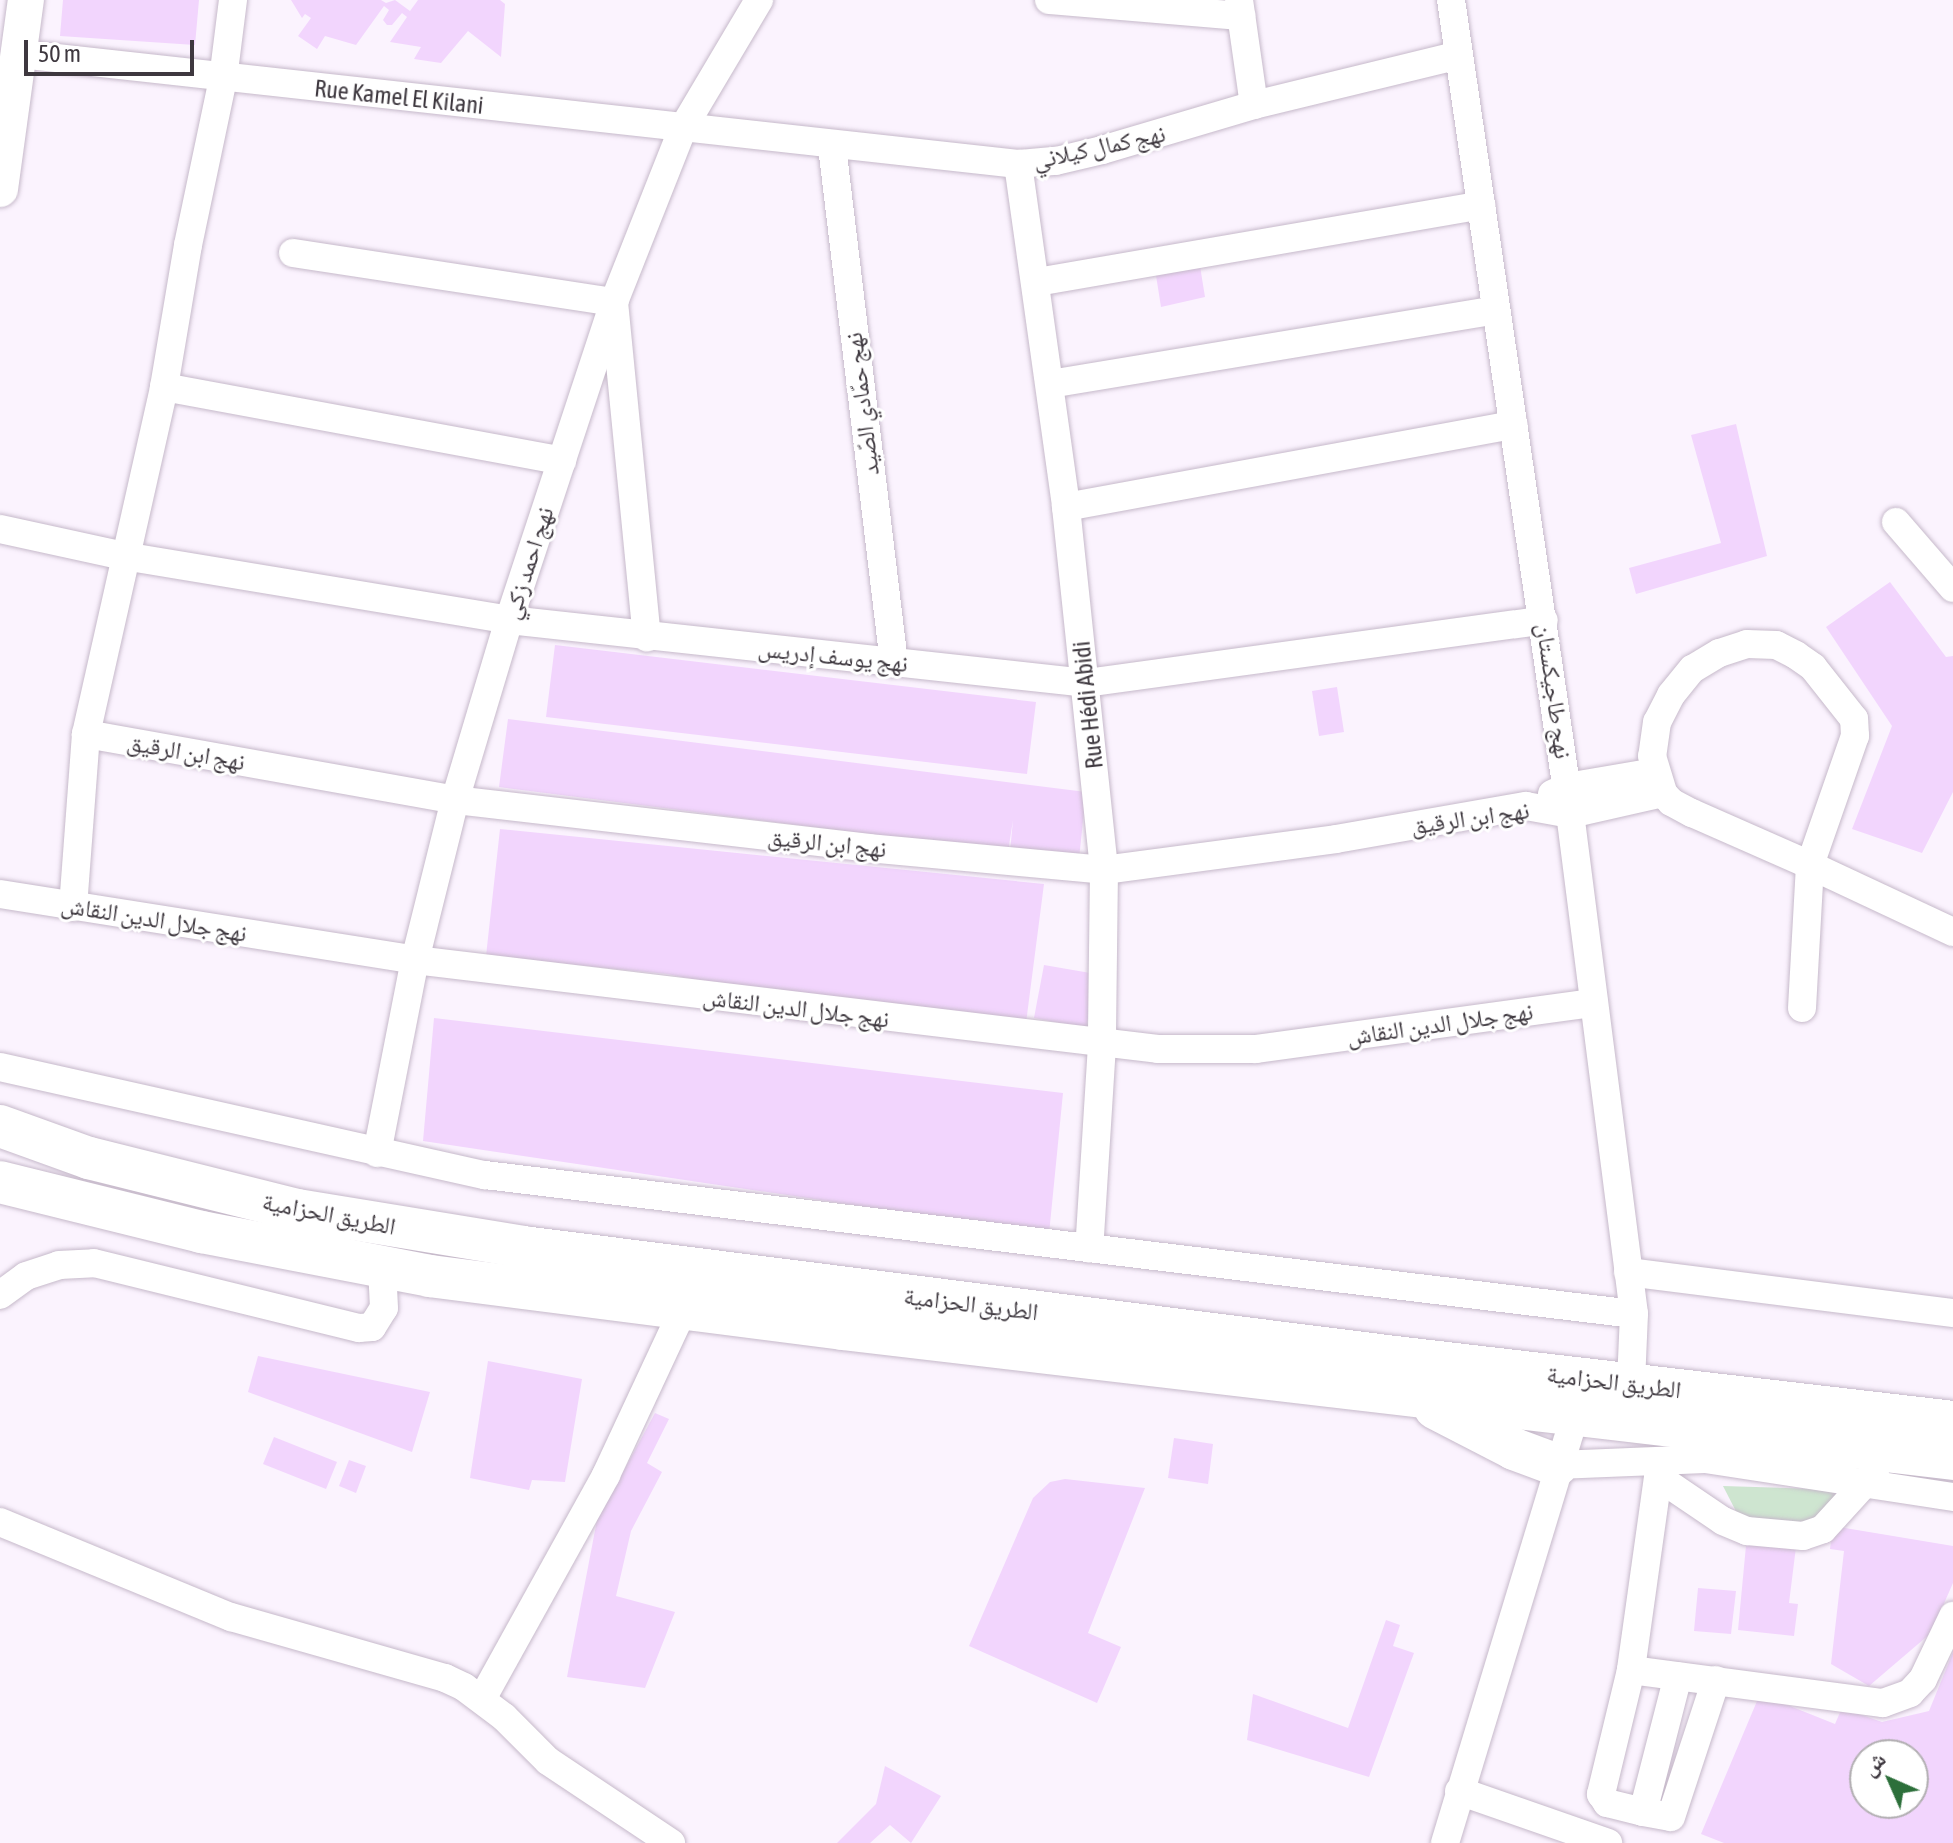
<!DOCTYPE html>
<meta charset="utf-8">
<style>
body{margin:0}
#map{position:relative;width:1953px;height:1843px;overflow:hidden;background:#fbf3fe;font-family:"Asap Condensed","Noto Naskh Arabic",sans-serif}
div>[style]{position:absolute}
.green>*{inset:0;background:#cee5d0}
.building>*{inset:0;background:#f2d5fd}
.roads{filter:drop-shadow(0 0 2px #c6b9ca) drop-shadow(0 0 2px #c6b9ca)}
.minor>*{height:28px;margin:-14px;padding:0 14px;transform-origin:14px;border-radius:14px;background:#fff}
.major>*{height:36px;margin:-18px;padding:0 18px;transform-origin:18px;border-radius:18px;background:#fff}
.highway>*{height:42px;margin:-21px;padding:0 21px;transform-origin:21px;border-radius:21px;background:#fff}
span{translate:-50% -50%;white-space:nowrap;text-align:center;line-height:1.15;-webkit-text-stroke:6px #fff;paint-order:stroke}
.street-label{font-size:24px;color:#3e383f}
.north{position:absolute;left:1849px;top:1739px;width:80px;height:80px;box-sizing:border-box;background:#fff;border:2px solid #b2afb2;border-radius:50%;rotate:315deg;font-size:22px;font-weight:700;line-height:32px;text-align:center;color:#3e383f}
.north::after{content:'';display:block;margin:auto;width:28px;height:36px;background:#2c6f3a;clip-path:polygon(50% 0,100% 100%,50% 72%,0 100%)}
.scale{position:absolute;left:24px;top:40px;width:170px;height:36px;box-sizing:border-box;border:4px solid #3e383f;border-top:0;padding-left:10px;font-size:24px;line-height:28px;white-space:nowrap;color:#3e383f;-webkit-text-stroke:6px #fff;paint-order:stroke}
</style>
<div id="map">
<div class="green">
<i style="clip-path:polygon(1723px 1486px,1847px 1490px,1821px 1527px,1742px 1523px)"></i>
</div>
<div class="building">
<i style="clip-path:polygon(63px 0,199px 0,195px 45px,60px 36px)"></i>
<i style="clip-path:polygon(291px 0,381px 0,386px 3px,395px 0,410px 11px,418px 0,500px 0,505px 4px,501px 57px,468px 31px,441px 63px,414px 59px,421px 47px,390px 42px,407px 17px,402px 13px,392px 25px,387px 25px,383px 20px,389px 10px,384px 6px,356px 45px,325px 36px,317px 49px,298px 36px,311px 18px,305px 14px,302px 18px)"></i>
<i style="clip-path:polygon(1199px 260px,1205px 297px,1161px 307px,1155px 269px)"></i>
<i style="clip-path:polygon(1736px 424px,1767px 556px,1636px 594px,1629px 568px,1721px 543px,1691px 435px)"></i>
<i style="clip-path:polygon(1890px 582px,1946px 657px,1953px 656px,1953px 792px,1922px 853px,1852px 829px,1892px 726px,1826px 627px)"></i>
<i style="clip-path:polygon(555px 645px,1036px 702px,1027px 774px,546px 717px)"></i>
<i style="clip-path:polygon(1337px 687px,1344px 732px,1319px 736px,1312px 691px)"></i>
<i style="clip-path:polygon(508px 719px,1086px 792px,1079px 859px,1010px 852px,1013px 820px,1008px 852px,499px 787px)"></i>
<i style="clip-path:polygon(500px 829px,1044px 884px,1026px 1023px,728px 986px,667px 974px,486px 956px)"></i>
<i style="clip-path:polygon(1044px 965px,1096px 974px,1086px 1028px,1034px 1018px)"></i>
<i style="clip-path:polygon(434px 1018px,1063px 1093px,1049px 1234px,423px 1141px)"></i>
<i style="clip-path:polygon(258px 1356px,430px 1392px,412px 1452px,248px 1392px)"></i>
<i style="clip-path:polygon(488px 1361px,582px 1379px,565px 1482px,532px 1480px,529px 1490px,470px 1478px)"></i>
<i style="clip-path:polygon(655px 1413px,669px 1419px,647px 1463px,662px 1472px,631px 1531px,616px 1596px,675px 1612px,645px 1688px,567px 1677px,597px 1520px)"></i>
<i style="clip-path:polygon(274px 1437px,337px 1462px,326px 1489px,263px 1464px)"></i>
<i style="clip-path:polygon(1174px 1438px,1213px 1444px,1208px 1484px,1168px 1478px)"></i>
<i style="clip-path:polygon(349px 1460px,366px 1466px,356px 1493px,339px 1486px)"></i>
<i style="clip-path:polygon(1065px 1479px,1145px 1488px,1088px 1633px,1121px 1647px,1097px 1703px,969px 1646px,1033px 1498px,1050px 1482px)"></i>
<i style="clip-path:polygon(1833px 1526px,1953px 1546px,1953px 1583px,1931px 1633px,1869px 1686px,1831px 1664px,1844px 1551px,1830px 1549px)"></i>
<i style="clip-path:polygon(1747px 1535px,1797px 1539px,1789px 1603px,1798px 1604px,1794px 1636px,1738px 1630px)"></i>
<i style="clip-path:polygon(1698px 1588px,1736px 1591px,1731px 1634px,1694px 1631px)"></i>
<i style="clip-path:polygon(1386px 1620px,1400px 1625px,1393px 1646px,1414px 1653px,1369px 1777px,1247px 1740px,1253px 1694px,1348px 1728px)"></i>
<i style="clip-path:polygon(evenodd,1953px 1652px,1953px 1843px,1724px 1843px,1701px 1834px,1760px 1694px,1835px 1724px,1842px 1708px,1882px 1722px,1929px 1711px,1953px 1652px,1865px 1755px,1913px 1755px,1913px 1803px,1865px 1803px,1865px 1755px)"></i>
<i style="clip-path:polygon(885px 1766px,941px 1796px,911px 1843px,890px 1825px,870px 1843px,837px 1843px,876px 1804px)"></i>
</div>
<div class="roads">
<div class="minor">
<i style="left:1049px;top:0;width:193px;rotate:4.8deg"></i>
<i style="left:1239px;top:0;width:106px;rotate:81.9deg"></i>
<i style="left:1451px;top:0;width:814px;rotate:81.66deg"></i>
<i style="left:1569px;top:805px;width:513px;rotate:82.72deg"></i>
<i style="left:1634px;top:1314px;width:70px;rotate:92.5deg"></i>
<i style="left:20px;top:54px;width:1004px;rotate:6.29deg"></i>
<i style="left:1018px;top:164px;width:38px;rotate:-5deg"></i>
<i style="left:1056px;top:161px;width:47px;rotate:-13.4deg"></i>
<i style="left:1102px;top:150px;width:159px;rotate:-16.5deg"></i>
<i style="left:1254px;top:105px;width:211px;rotate:-13.7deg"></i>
<i style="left:832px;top:146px;width:521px;rotate:83.16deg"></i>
<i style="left:1018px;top:164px;width:346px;rotate:82deg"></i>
<i style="left:1066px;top:507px;width:365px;rotate:84deg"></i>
<i style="left:1104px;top:870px;width:175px;rotate:90.7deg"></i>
<i style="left:1102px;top:1045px;width:204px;rotate:93.6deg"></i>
<i style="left:293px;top:253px;width:325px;rotate:8.7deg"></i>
<i style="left:614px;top:302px;width:337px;rotate:84.4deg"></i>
<i style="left:1037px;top:282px;width:451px;rotate:-9.8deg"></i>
<i style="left:1050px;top:384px;width:452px;rotate:-9.4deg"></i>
<i style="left:164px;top:387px;width:405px;rotate:10.5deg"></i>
<i style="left:1066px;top:507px;width:455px;rotate:-10.4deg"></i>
<i style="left:1896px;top:522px;width:87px;rotate:49.2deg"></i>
<i style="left:0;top:529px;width:127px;rotate:12.3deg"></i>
<i style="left:124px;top:556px;width:390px;rotate:9.4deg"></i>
<i style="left:509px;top:620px;width:580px;rotate:6.23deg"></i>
<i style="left:1086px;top:683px;width:462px;rotate:-7.8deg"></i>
<i style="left:86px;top:734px;width:375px;rotate:10.1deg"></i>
<i style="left:455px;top:800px;width:416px;rotate:6.6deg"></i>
<i style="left:868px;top:848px;width:237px;rotate:5.3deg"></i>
<i style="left:1104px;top:870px;width:234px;rotate:-7.6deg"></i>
<i style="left:1336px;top:839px;width:193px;rotate:-9.9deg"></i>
<i style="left:1526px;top:806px;width:45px;rotate:10.3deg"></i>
<i style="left:1570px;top:814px;width:95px;rotate:-12.7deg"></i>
<i style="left:1552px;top:794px;width:17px;rotate:-25deg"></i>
<i style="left:1567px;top:787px;width:89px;rotate:-9.7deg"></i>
<i style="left:0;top:894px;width:420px;rotate:9deg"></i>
<i style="left:415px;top:960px;width:748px;rotate:6.83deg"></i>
<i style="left:1158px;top:1049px;width:98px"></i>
<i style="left:1256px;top:1049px;width:341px;rotate:-7.8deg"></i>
<i style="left:73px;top:907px;width:173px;rotate:-85.7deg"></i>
<i style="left:86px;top:734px;width:356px;rotate:-77.3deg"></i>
<i style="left:164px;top:387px;width:144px;rotate:-80.4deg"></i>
<i style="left:188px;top:245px;width:170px;rotate:-78.1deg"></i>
<i style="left:223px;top:79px;width:80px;rotate:-82.8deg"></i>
<i style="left:1802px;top:1008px;width:143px;rotate:-86.8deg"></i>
<i style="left:1810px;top:865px;width:137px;rotate:-70.8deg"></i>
<i style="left:1855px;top:736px;width:17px;rotate:-93deg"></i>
<i style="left:1854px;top:719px;width:66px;rotate:-128.3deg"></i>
<i style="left:1813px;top:667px;width:21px;rotate:-145deg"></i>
<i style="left:1796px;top:655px;width:22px;rotate:-153deg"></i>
<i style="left:1776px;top:645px;width:29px;rotate:-178deg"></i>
<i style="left:1747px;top:644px;width:29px;rotate:162deg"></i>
<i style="left:1719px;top:653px;width:31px;rotate:149deg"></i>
<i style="left:1692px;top:669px;width:33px;rotate:129deg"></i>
<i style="left:1671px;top:695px;width:30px;rotate:117deg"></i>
<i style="left:1657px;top:722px;width:34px;rotate:98deg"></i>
<i style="left:1652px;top:756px;width:39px;rotate:73deg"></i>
<i style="left:1663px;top:793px;width:12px;rotate:48deg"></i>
<i style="left:1671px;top:802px;width:24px;rotate:28deg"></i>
<i style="left:1692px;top:813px;width:129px;rotate:23.8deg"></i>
<i style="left:1810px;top:865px;width:158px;rotate:25.1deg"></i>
<i style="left:0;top:1067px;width:497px;rotate:12.6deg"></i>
<i style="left:485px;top:1175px;width:1157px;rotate:6.9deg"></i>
<i style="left:377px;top:1153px;width:197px;rotate:-78.9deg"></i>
<i style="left:415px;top:960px;width:165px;rotate:-76deg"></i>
<i style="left:455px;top:800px;width:188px;rotate:-73.3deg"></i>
<i style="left:509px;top:620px;width:335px;rotate:-71.7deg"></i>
<i style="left:614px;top:302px;width:187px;rotate:-68.4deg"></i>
<i style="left:683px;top:128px;width:149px;rotate:-59.3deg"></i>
<i style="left:1628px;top:1272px;width:328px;rotate:7.2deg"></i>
<i style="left:0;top:1295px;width:32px;rotate:-36deg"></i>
<i style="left:26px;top:1276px;width:35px;rotate:-18deg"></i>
<i style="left:59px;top:1265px;width:35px;rotate:-3deg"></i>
<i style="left:94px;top:1263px;width:273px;rotate:13.8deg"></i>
<i style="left:359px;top:1328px;width:13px;rotate:-4deg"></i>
<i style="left:372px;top:1327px;width:22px;rotate:-58deg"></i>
<i style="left:384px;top:1308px;width:41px;rotate:-92.8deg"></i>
<i style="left:1659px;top:1463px;width:14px;rotate:94deg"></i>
<i style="left:1658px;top:1477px;width:78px;rotate:34.1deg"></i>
<i style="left:1723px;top:1521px;width:26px;rotate:23deg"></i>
<i style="left:1747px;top:1531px;width:56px;rotate:5.1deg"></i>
<i style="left:1803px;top:1536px;width:21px;rotate:-19deg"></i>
<i style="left:1823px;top:1529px;width:77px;rotate:-47.6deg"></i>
<i style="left:1557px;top:1465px;width:148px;rotate:-2.3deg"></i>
<i style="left:1705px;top:1459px;width:251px;rotate:8.7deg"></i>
<i style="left:1658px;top:1477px;width:195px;rotate:98deg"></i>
<i style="left:1631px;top:1670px;width:254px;rotate:7.5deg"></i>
<i style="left:1883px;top:1703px;width:29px;rotate:-20deg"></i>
<i style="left:1910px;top:1693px;width:19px;rotate:-47deg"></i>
<i style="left:1923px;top:1679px;width:70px;rotate:-64.5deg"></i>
<i style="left:0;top:1522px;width:250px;rotate:22.4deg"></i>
<i style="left:231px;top:1617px;width:223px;rotate:15.9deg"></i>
<i style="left:445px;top:1678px;width:21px;rotate:25deg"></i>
<i style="left:464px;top:1687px;width:50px;rotate:36.9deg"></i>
<i style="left:504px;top:1717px;width:62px;rotate:45deg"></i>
<i style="left:548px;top:1761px;width:148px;rotate:33.7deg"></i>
<i style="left:1631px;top:1670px;width:128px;rotate:103.6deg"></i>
<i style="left:1601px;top:1794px;width:11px;rotate:56deg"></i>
<i style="left:1607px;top:1803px;width:37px;rotate:14deg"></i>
<i style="left:1643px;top:1812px;width:140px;rotate:-75.6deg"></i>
<i style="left:482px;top:1699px;width:256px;rotate:-61deg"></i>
<i style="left:606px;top:1475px;width:184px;rotate:-65deg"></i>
<i style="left:1459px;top:1791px;width:158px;rotate:19.2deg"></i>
<i style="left:1643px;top:1812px;width:28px;rotate:10deg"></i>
<i style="left:1671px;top:1817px;width:144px;rotate:-71.8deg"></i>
<i style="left:1445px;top:1843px;width:447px;rotate:-73.1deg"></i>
</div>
<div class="major">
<i style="left:0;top:189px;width:191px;rotate:-82.2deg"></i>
</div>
<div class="highway">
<i style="left:0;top:1126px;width:95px;rotate:19.8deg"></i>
<i style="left:89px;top:1158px;width:215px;rotate:14deg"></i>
<i style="left:298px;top:1210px;width:228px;rotate:9.3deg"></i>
<i style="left:523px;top:1247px;width:879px;rotate:7.19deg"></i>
<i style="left:1395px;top:1357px;width:562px;rotate:6.64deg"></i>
<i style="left:0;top:1182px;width:208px;rotate:13.9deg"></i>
<i style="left:202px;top:1232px;width:232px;rotate:10.9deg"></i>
<i style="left:430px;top:1276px;width:415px;rotate:7.3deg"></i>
<i style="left:842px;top:1329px;width:1119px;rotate:6.67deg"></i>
<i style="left:1435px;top:1408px;width:89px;rotate:27.4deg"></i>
<i style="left:1514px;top:1449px;width:46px;rotate:20.4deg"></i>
</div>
</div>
<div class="street-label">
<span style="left:399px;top:97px;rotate:6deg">Rue Kamel El Kilani</span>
<span style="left:1099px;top:147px;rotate:-12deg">نهج كمال كيلاني</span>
<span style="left:862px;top:404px;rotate:-97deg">نهج حمّادي الصّيد</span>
<span style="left:528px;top:563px;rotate:-72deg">نهج احمد زكي</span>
<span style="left:833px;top:656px;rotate:6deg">نهج يوسف إدريس</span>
<span style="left:1554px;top:691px;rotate:82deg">نهج طاجيكستان</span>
<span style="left:1088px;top:705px;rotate:-96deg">Rue Hédi Abidi</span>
<span style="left:186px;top:752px;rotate:10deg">نهج ابن الرقيق</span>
<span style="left:1470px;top:818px;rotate:-8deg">نهج ابن الرقيق</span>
<span style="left:827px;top:843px;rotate:6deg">نهج ابن الرقيق</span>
<span style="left:154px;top:919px;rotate:9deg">نهج جلال الدين النقاش</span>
<span style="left:796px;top:1008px;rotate:7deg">نهج جلال الدين النقاش</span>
<span style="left:1440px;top:1024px;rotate:-8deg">نهج جلال الدين النقاش</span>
<span style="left:329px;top:1214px;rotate:11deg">الطريق الحزامية</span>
<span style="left:971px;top:1304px;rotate:7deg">الطريق الحزامية</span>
<span style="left:1614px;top:1382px;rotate:7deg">الطريق الحزامية</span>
</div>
<div class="north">ش</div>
<div class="scale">50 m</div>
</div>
